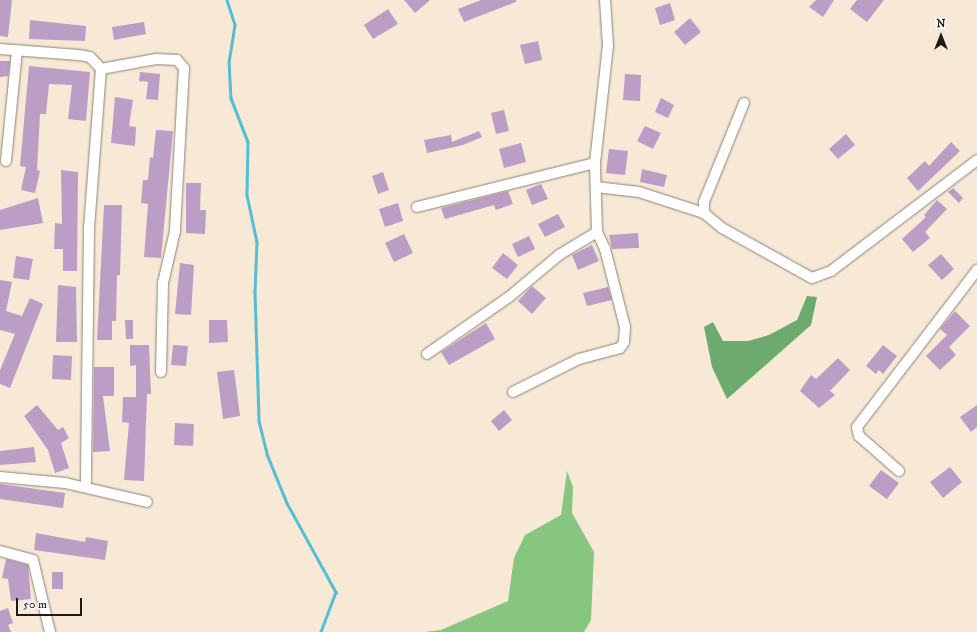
<!DOCTYPE html>
<style>
body{margin:0}
#map{position:relative;width:977px;height:632px;overflow:hidden;background:#f7e9d6;font-family:"IM FELL DW Pica",serif}
div>[style]{position:absolute}
.green>*{inset:0;background:#86c67e}
.forest>*{inset:0;background:#6cab6d}
.stream>*{height:2.5px;margin:-1.25px;padding:0 1.25px;transform-origin:1.25px;border-radius:1.25px;background:#55bed2}
.building>*{inset:0;background:#bb9dc6}
.roads{filter:drop-shadow(0 0 1px #8a8279) drop-shadow(0 0 1px #8a8279)}
.street>*{height:10px;margin:-5px;padding:0 5px;transform-origin:5px;border-radius:5px;background:#fff}
span{translate:-50% -50%;white-space:nowrap;text-align:center;line-height:1.15;-webkit-text-stroke:3px #fff;paint-order:stroke}
.north{position:absolute;left:921px;top:16px;width:40px;height:40px;-webkit-text-stroke:3px #fff;paint-order:stroke;rotate:0deg;font-size:11px;font-weight:700;line-height:16px;text-align:center;color:#1c1c1c}
.north::after{content:'';display:block;margin:auto;width:14px;height:18px;background:#1c1c1c;clip-path:polygon(50% 0,100% 100%,50% 72%,0 100%)}
.scale{position:absolute;left:16px;top:598px;width:66px;height:18px;box-sizing:border-box;border:2px solid #1c1c1c;border-top:0;padding-left:5px;font-size:12px;line-height:14px;white-space:nowrap;color:#1c1c1c;-webkit-text-stroke:3px #fff;paint-order:stroke}
</style>
<div id="map">
<div class="green">
<i style="clip-path:polygon(567px 471px,573px 487px,572px 513px,594px 552px,591px 620px,584px 632px,425px 632px,441px 630px,508px 601px,514px 558px,525px 535px,561px 515px)"></i>
</div>
<div class="forest">
<i style="clip-path:polygon(807px 296px,817px 297px,811px 325px,727px 399px,712px 367px,704px 327px,713px 322px,723px 341px,748px 341px,769px 335px,797px 320px)"></i>
</div>
<div class="stream">
<i style="left:227px;top:0;width:26px;rotate:72deg"></i>
<i style="left:235px;top:25px;width:36px;rotate:99deg"></i>
<i style="left:229px;top:61px;width:37px;rotate:87deg"></i>
<i style="left:231px;top:98px;width:47px;rotate:68.9deg"></i>
<i style="left:248px;top:142px;width:53px;rotate:91.1deg"></i>
<i style="left:247px;top:195px;width:48px;rotate:78deg"></i>
<i style="left:257px;top:242px;width:50px;rotate:92.3deg"></i>
<i style="left:255px;top:292px;width:129px;rotate:88.2deg"></i>
<i style="left:259px;top:421px;width:34px;rotate:76deg"></i>
<i style="left:267px;top:454px;width:53px;rotate:67.8deg"></i>
<i style="left:287px;top:503px;width:102px;rotate:61.2deg"></i>
<i style="left:336px;top:592px;width:43px;rotate:110.6deg"></i>
</div>
<div class="building">
<i style="clip-path:polygon(0 0,12px 0,8px 37px,0 36px)"></i>
<i style="clip-path:polygon(404px 0,430px 0,415px 13px)"></i>
<i style="clip-path:polygon(481px 0,516px 0,516px 2px,464px 22px,458px 9px)"></i>
<i style="clip-path:polygon(816px 0,834px 0,823px 17px,809px 7px)"></i>
<i style="clip-path:polygon(857px 0,884px 0,867px 22px,850px 9px)"></i>
<i style="clip-path:polygon(670px 3px,675px 20px,660px 25px,655px 8px)"></i>
<i style="clip-path:polygon(388px 9px,398px 24px,373px 39px,364px 25px)"></i>
<i style="clip-path:polygon(690px 18px,701px 32px,685px 45px,674px 32px)"></i>
<i style="clip-path:polygon(30px 20px,86px 26px,85px 41px,29px 39px)"></i>
<i style="clip-path:polygon(144px 22px,146px 34px,114px 40px,112px 27px)"></i>
<i style="clip-path:polygon(538px 41px,542px 60px,525px 64px,520px 45px)"></i>
<i style="clip-path:polygon(0 61px,10px 61px,8px 76px,0 77px)"></i>
<i style="clip-path:polygon(29px 66px,90px 72px,86px 121px,68px 119px,72px 85px,49px 84px,46px 114px,40px 114px,37px 170px,40px 171px,35px 193px,21px 190px,26px 167px,20px 166px)"></i>
<i style="clip-path:polygon(140px 72px,160px 74px,158px 100px,146px 99px,148px 82px,139px 81px)"></i>
<i style="clip-path:polygon(625px 74px,641px 75px,640px 101px,623px 100px)"></i>
<i style="clip-path:polygon(115px 97px,133px 100px,129px 126px,136px 127px,135px 146px,111px 143px)"></i>
<i style="clip-path:polygon(661px 98px,674px 105px,668px 118px,655px 112px)"></i>
<i style="clip-path:polygon(504px 110px,509px 131px,496px 134px,491px 113px)"></i>
<i style="clip-path:polygon(645px 126px,661px 133px,653px 149px,637px 141px)"></i>
<i style="clip-path:polygon(156px 130px,173px 131px,161px 258px,144px 257px,148px 204px,141px 203px,143px 180px,148px 180px,150px 157px,153px 158px)"></i>
<i style="clip-path:polygon(479px 131px,482px 137px,463px 145px,427px 153px,424px 140px,451px 135px,452px 142px)"></i>
<i style="clip-path:polygon(846px 134px,855px 145px,838px 159px,829px 149px)"></i>
<i style="clip-path:polygon(951px 142px,960px 151px,918px 191px,907px 178px,925px 161px,929px 166px)"></i>
<i style="clip-path:polygon(521px 143px,526px 162px,504px 168px,499px 149px)"></i>
<i style="clip-path:polygon(609px 149px,628px 151px,625px 175px,606px 173px)"></i>
<i style="clip-path:polygon(642px 169px,667px 175px,664px 187px,640px 182px)"></i>
<i style="clip-path:polygon(61px 170px,78px 172px,77px 271px,63px 271px,63px 249px,54px 249px,55px 223px,62px 224px)"></i>
<i style="clip-path:polygon(383px 172px,389px 190px,378px 194px,372px 176px)"></i>
<i style="clip-path:polygon(186px 183px,201px 183px,200px 210px,206px 210px,205px 234px,186px 233px)"></i>
<i style="clip-path:polygon(541px 184px,548px 199px,532px 205px,526px 190px)"></i>
<i style="clip-path:polygon(953px 188px,963px 198px,959px 203px,948px 192px)"></i>
<i style="clip-path:polygon(508px 191px,513px 204px,496px 210px,494px 205px,445px 219px,441px 208px)"></i>
<i style="clip-path:polygon(38px 198px,43px 223px,0 230px,0 210px)"></i>
<i style="clip-path:polygon(937px 200px,947px 209px,925px 232px,930px 238px,913px 252px,902px 239px,926px 217px,924px 215px)"></i>
<i style="clip-path:polygon(398px 203px,403px 221px,385px 227px,379px 209px)"></i>
<i style="clip-path:polygon(104px 205px,122px 205px,120px 275px,117px 275px,116px 321px,112px 321px,112px 340px,97px 340px)"></i>
<i style="clip-path:polygon(558px 214px,565px 227px,545px 237px,538px 224px)"></i>
<i style="clip-path:polygon(638px 233px,639px 248px,612px 249px,609px 235px)"></i>
<i style="clip-path:polygon(404px 234px,413px 253px,394px 262px,385px 243px)"></i>
<i style="clip-path:polygon(529px 236px,535px 249px,518px 257px,512px 244px)"></i>
<i style="clip-path:polygon(592px 245px,599px 261px,578px 270px,572px 255px)"></i>
<i style="clip-path:polygon(503px 253px,518px 265px,507px 279px,492px 268px)"></i>
<i style="clip-path:polygon(941px 254px,954px 269px,942px 280px,928px 265px)"></i>
<i style="clip-path:polygon(16px 256px,33px 259px,29px 280px,13px 278px)"></i>
<i style="clip-path:polygon(180px 263px,194px 265px,191px 315px,175px 314px)"></i>
<i style="clip-path:polygon(0 280px,12px 282px,6px 311px,22px 316px,30px 298px,43px 304px,10px 388px,0 384px,0 370px,15px 334px,0 330px)"></i>
<i style="clip-path:polygon(58px 285px,76px 287px,77px 342px,56px 342px)"></i>
<i style="clip-path:polygon(532px 286px,546px 298px,532px 314px,518px 301px)"></i>
<i style="clip-path:polygon(608px 287px,612px 300px,587px 306px,583px 293px)"></i>
<i style="clip-path:polygon(955px 311px,970px 326px,949px 347px,956px 355px,940px 370px,926px 356px,947px 335px,940px 329px)"></i>
<i style="clip-path:polygon(125px 320px,133px 320px,133px 339px,126px 339px)"></i>
<i style="clip-path:polygon(209px 320px,227px 320px,228px 342px,209px 343px)"></i>
<i style="clip-path:polygon(486px 323px,495px 339px,449px 365px,441px 352px)"></i>
<i style="clip-path:polygon(130px 345px,149px 345px,151px 394px,147px 394px,144px 481px,124px 480px,129px 423px,122px 422px,123px 397px,136px 397px,136px 365px,130px 366px)"></i>
<i style="clip-path:polygon(173px 345px,188px 346px,186px 366px,171px 365px)"></i>
<i style="clip-path:polygon(883px 345px,897px 356px,883px 374px,879px 370px,876px 374px,866px 366px)"></i>
<i style="clip-path:polygon(53px 355px,72px 356px,71px 380px,52px 379px)"></i>
<i style="clip-path:polygon(838px 358px,850px 370px,830px 391px,835px 395px,819px 408px,800px 391px,811px 375px,816px 379px)"></i>
<i style="clip-path:polygon(94px 367px,114px 367px,114px 396px,103px 396px,110px 451px,93px 452px)"></i>
<i style="clip-path:polygon(234px 370px,240px 416px,223px 419px,217px 372px)"></i>
<i style="clip-path:polygon(37px 405px,58px 430px,63px 427px,69px 438px,61px 443px,69px 468px,55px 473px,48px 450px,24px 416px)"></i>
<i style="clip-path:polygon(977px 405px,977px 427px,971px 432px,960px 417px)"></i>
<i style="clip-path:polygon(504px 410px,512px 420px,499px 431px,491px 421px)"></i>
<i style="clip-path:polygon(175px 423px,194px 424px,193px 446px,174px 445px)"></i>
<i style="clip-path:polygon(34px 447px,36px 462px,0 465px,0 451px)"></i>
<i style="clip-path:polygon(950px 467px,962px 482px,943px 498px,930px 482px)"></i>
<i style="clip-path:polygon(881px 470px,899px 483px,887px 499px,869px 486px)"></i>
<i style="clip-path:polygon(0 484px,65px 493px,63px 508px,0 499px)"></i>
<i style="clip-path:polygon(36px 533px,85px 542px,86px 537px,108px 541px,105px 560px,34px 550px)"></i>
<i style="clip-path:polygon(6px 559px,28px 565px,31px 599px,11px 601px,8px 579px,2px 578px)"></i>
<i style="clip-path:polygon(52px 572px,63px 572px,63px 589px,52px 589px)"></i>
<i style="clip-path:polygon(8px 608px,13px 623px,8px 625px,11px 632px,0 632px,0 611px)"></i>
</div>
<div class="roads">
<div class="street">
<i style="left:0;top:49px;width:79px;rotate:4.3deg"></i>
<i style="left:79px;top:55px;width:11px;rotate:10deg"></i>
<i style="left:90px;top:57px;width:16px;rotate:47deg"></i>
<i style="left:101px;top:69px;width:159px;rotate:94.3deg"></i>
<i style="left:89px;top:228px;width:259px;rotate:90.7deg"></i>
<i style="left:101px;top:69px;width:56px;rotate:-10.3deg"></i>
<i style="left:156px;top:59px;width:21px;rotate:3deg"></i>
<i style="left:177px;top:60px;width:11px;rotate:49deg"></i>
<i style="left:184px;top:68px;width:163px;rotate:93.2deg"></i>
<i style="left:175px;top:231px;width:53px;rotate:103deg"></i>
<i style="left:163px;top:283px;width:89px;rotate:91.3deg"></i>
<i style="left:744px;top:103px;width:107px;rotate:112deg"></i>
<i style="left:704px;top:202px;width:11px;rotate:90deg"></i>
<i style="left:704px;top:213px;width:23px;rotate:40deg"></i>
<i style="left:722px;top:228px;width:103px;rotate:29.1deg"></i>
<i style="left:812px;top:278px;width:20px;rotate:-20deg"></i>
<i style="left:831px;top:271px;width:183px;rotate:-37.2deg"></i>
<i style="left:6px;top:161px;width:111px;rotate:-84.3deg"></i>
<i style="left:596px;top:187px;width:43px;rotate:6.6deg"></i>
<i style="left:639px;top:192px;width:68px;rotate:17.9deg"></i>
<i style="left:417px;top:207px;width:183px;rotate:-13.9deg"></i>
<i style="left:427px;top:354px;width:100px;rotate:-34.8deg"></i>
<i style="left:509px;top:297px;width:65px;rotate:-40deg"></i>
<i style="left:559px;top:255px;width:44px;rotate:-31.2deg"></i>
<i style="left:597px;top:232px;width:69px;rotate:-91.7deg"></i>
<i style="left:595px;top:163px;width:118px;rotate:-83.7deg"></i>
<i style="left:608px;top:46px;width:46px;rotate:-93.7deg"></i>
<i style="left:513px;top:392px;width:74px;rotate:-26.6deg"></i>
<i style="left:579px;top:359px;width:42px;rotate:-15deg"></i>
<i style="left:620px;top:348px;width:7px;rotate:-56deg"></i>
<i style="left:624px;top:342px;width:15px;rotate:-86deg"></i>
<i style="left:625px;top:327px;width:81px;rotate:-104.4deg"></i>
<i style="left:605px;top:249px;width:19px;rotate:-115deg"></i>
<i style="left:899px;top:471px;width:53px;rotate:-138.8deg"></i>
<i style="left:859px;top:436px;width:9px;rotate:-103deg"></i>
<i style="left:857px;top:427px;width:198px;rotate:-52.6deg"></i>
<i style="left:0;top:477px;width:65px;rotate:5.3deg"></i>
<i style="left:65px;top:483px;width:84px;rotate:13deg"></i>
<i style="left:0;top:551px;width:34px;rotate:15deg"></i>
<i style="left:33px;top:560px;width:74px;rotate:76.7deg"></i>
</div>
</div>
<div class="north">N</div>
<div class="scale">50 m</div>
</div>
